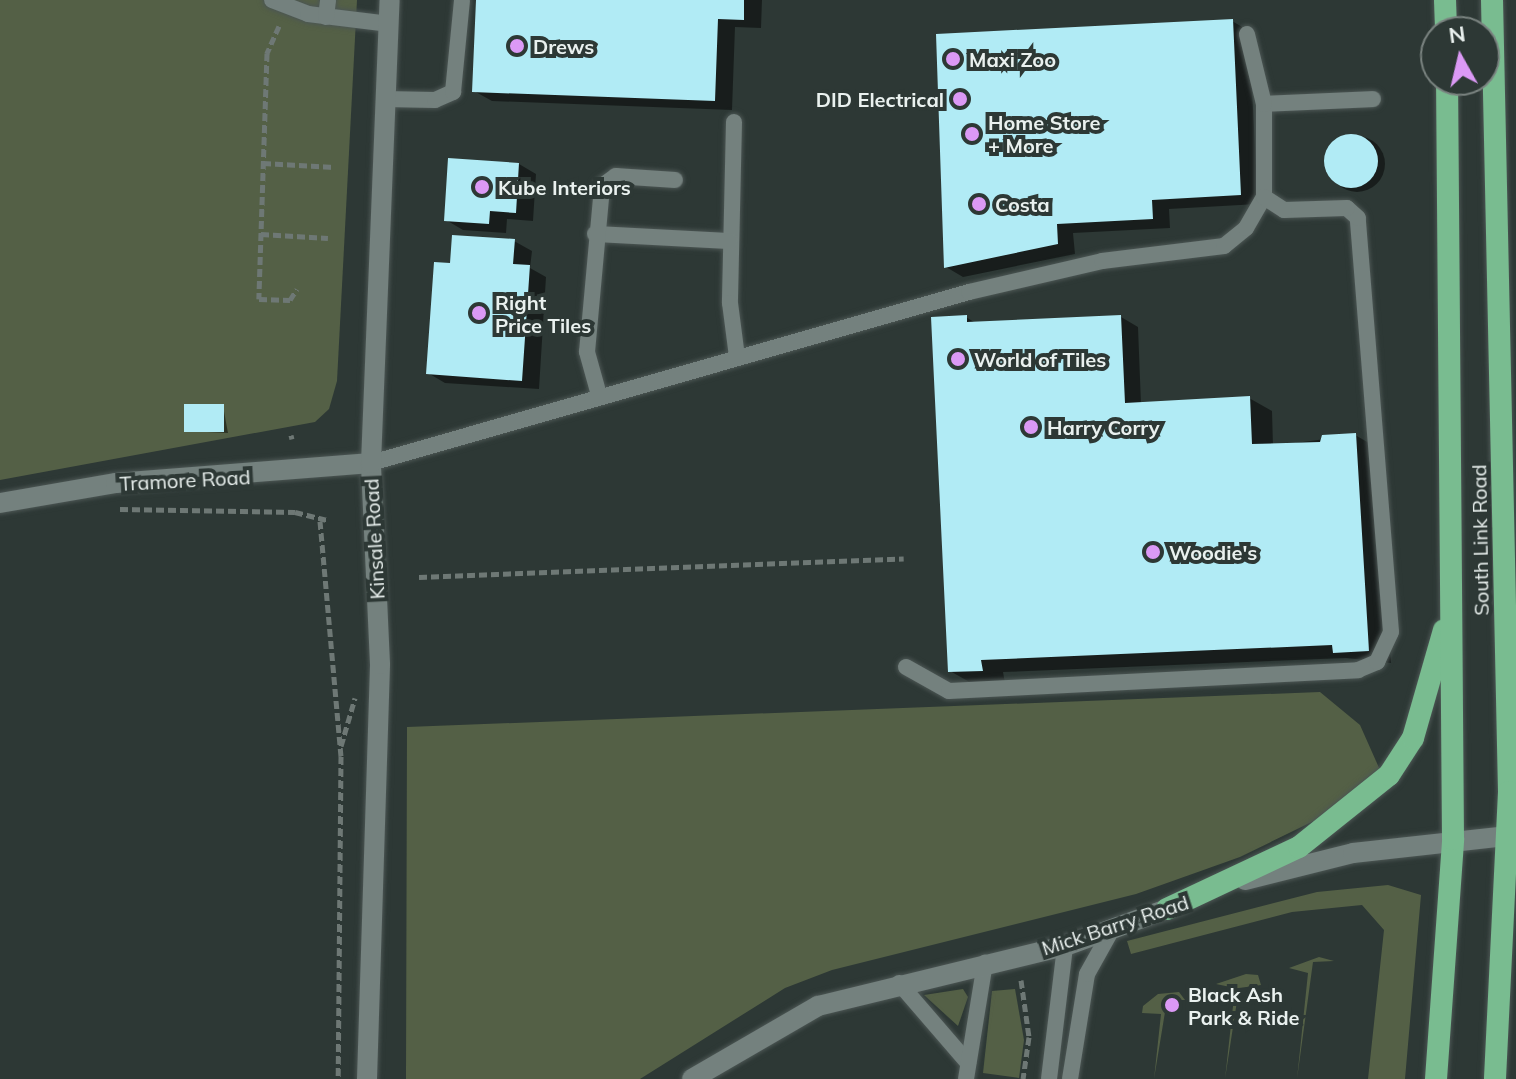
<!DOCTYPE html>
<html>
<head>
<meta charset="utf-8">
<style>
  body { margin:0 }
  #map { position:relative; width:1516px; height:1079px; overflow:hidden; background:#2d3835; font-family:Mulish,sans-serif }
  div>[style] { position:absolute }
  .green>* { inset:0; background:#546046 }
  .shadow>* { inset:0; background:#0007 }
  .round { border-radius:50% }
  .building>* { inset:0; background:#b1ebf5; transform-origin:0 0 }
  .path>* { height:5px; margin-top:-2.5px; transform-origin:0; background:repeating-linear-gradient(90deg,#6e7875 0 8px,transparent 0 12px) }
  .roads { filter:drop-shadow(0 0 2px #4c5654) drop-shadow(0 0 2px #4c5654) }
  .service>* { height:16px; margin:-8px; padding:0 8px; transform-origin:8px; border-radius:8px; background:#74817e }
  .tertiary>* { height:20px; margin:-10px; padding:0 10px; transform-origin:10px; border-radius:10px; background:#74817e }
  .trunk>* { height:22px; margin:-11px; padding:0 11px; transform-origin:11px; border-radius:11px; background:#79bc90 }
  .dots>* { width:22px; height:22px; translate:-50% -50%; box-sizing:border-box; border:4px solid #2d3835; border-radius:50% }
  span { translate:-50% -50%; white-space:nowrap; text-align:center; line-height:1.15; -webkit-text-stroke:8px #2d3835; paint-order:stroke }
  .poi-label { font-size:20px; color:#eaf1ef; font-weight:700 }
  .left { translate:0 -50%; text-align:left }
  .right { translate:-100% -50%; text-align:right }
  .street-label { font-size:20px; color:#eaf1ef }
  .north { position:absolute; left:1420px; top:16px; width:80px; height:80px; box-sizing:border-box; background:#2d3835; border:2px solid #79827f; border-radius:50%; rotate:352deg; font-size:22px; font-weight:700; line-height:32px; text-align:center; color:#eaf1ef }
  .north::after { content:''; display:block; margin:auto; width:28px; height:36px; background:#db99f5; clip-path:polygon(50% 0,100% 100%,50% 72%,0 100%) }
</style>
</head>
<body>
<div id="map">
  <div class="green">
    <i style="clip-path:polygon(0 0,357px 0,337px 381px,329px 409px,315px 422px,0 480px)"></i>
    <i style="clip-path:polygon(1320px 692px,1360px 725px,1380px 770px,1322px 817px,1240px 857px,1136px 894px,832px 970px,785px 988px,640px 1079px,406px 1079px,407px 727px)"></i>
    <i style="clip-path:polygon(1388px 885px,1421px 895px,1405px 1079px,1368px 1079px,1384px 930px,1362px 905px,1292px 912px,1131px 954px,1127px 941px,1317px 892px)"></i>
    <i style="clip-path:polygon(1319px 957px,1334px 961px,1313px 962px,1297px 1079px,1308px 973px,1289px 968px)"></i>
    <i style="clip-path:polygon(1246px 974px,1258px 975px,1261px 985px,1239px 988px,1225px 1079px,1235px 988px,1216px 984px)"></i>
    <i style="clip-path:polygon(963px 989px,968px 997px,958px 1026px,924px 995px)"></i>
    <i style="clip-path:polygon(1015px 989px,1024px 1040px,1019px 1078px,983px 1073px,992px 991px)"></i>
    <i style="clip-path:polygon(1179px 992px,1185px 1000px,1167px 1000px,1154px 1079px,1161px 1014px,1142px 1013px,1143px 1006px,1158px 994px)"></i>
  </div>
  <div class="shadow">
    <i style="clip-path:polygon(478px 0,762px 0,761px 28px,735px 27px,732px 110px,492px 101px,474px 91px)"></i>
    <i style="clip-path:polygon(1232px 21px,1249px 31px,1258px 204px,1169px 209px,1170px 228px,1073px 233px,1075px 254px,963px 277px,946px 267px)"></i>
    <i class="round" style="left:1329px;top:136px;width:56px;height:56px"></i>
    <i style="clip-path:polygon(519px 164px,536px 174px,533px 221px,507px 219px,506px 233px,463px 230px,446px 220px)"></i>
    <i style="clip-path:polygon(514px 241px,532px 251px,530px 268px,546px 277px,539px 389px,445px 383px,428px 373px,452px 266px)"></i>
    <i style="clip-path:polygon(966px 317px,977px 324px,1121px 317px,1138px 327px,1141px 404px,1249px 398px,1272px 411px,1273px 446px,1355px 435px,1378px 448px,1391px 663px,1346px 658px,1003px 672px,1005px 683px,973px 684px,950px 671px)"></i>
    <i style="clip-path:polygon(223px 406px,228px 433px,186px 431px)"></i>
  </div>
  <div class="building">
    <i style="clip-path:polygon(476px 0,744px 0,744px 20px,718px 19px,715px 101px,472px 92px)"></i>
    <i style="clip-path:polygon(1233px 19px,1241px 195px,1152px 200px,1153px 219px,1057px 224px,1058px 244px,944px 268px,936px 34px)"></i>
    <i class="round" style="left:1324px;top:134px;width:54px;height:54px"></i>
    <i style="clip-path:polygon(448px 158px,519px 163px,516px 213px,490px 211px,489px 224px,444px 221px)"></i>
    <i style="clip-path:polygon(452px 235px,515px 239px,513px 264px,530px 265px,522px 381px,426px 374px,434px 262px,450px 263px)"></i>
    <i style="clip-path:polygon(967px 315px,967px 322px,1121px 315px,1125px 403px,1250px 396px,1252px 444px,1320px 442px,1322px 435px,1356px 433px,1369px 651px,1333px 653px,1332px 645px,981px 660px,983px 671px,948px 672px,931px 317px)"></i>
    <i style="left:184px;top:404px;width:40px;height:28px"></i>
  </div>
  <div class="path">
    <i style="left:279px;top:26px;width:30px;rotate:114deg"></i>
    <i style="left:267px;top:53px;width:246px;rotate:91.9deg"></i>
    <i style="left:259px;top:299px;width:31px;rotate:2deg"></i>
    <i style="left:290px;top:300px;width:13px;rotate:-58deg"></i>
    <i style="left:263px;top:163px;width:71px;rotate:3.2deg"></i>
    <i style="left:261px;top:234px;width:67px;rotate:3.4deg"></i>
    <i style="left:291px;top:435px;width:4px;rotate:76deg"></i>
    <i style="left:120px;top:509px;width:175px;rotate:1deg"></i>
    <i style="left:295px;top:512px;width:33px;rotate:14deg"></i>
    <i style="left:320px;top:521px;width:236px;rotate:84.9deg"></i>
    <i style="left:341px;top:756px;width:323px;rotate:90.5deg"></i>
    <i style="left:419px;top:577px;width:485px;rotate:-2.2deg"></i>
    <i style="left:341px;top:746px;width:50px;rotate:-73.7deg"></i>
    <i style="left:1021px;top:980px;width:58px;rotate:82deg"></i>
    <i style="left:1029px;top:1037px;width:42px;rotate:98.1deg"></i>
  </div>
  <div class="roads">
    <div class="service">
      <i style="left:272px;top:0;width:39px;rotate:21deg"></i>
      <i style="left:308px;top:14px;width:82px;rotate:7deg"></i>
      <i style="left:326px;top:17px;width:17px;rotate:-83deg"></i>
      <i style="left:384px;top:99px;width:51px;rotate:1.1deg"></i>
      <i style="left:435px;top:100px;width:20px;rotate:-24deg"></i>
      <i style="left:453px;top:92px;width:92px;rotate:-84.4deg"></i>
      <i style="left:1264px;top:104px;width:109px;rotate:-2.6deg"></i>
      <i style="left:734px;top:122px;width:181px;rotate:91.3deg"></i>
      <i style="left:730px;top:303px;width:54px;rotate:82.6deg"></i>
      <i style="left:595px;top:234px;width:135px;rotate:3deg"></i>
      <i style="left:599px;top:395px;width:45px;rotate:-105.6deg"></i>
      <i style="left:587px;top:352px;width:167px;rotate:-84.8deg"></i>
      <i style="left:602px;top:186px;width:17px;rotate:-36deg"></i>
      <i style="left:616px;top:176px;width:59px;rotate:3.9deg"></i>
      <i style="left:371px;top:463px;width:622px;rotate:-15.96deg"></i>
      <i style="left:969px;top:292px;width:137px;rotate:-13.1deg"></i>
      <i style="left:1102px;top:261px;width:123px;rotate:-7deg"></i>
      <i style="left:1224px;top:246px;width:28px;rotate:-39deg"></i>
      <i style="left:1246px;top:228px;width:36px;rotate:-60deg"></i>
      <i style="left:1264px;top:197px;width:93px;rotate:-90deg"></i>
      <i style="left:1264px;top:104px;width:72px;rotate:-103.7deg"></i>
      <i style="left:906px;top:667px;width:49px;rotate:29.2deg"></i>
      <i style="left:949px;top:691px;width:410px;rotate:-2.9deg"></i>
      <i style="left:1358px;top:670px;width:21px;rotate:-23deg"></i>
      <i style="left:1377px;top:662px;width:33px;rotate:-65deg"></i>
      <i style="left:1391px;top:632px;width:415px;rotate:-94.6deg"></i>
      <i style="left:1358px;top:218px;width:15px;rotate:-138deg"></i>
      <i style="left:1347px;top:208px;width:63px;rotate:178.2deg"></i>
      <i style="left:1284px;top:210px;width:24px;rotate:-147deg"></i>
      <i style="left:899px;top:983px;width:106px;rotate:49.2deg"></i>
      <i style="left:966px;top:1079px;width:118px;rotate:-80.7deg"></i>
      <i style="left:1049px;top:1079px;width:134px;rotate:-83.1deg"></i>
      <i style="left:1070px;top:1079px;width:106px;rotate:-80.8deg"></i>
      <i style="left:1087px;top:974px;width:49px;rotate:-60.8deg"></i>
    </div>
    <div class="tertiary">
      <i style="left:0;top:503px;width:118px;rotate:-9.8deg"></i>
      <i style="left:116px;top:483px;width:256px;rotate:-4.5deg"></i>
      <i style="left:1245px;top:880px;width:111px;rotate:-14deg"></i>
      <i style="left:1353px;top:853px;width:156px;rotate:-6.3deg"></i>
      <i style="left:367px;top:1079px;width:415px;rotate:-88.2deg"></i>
      <i style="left:380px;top:664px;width:201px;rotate:-92.6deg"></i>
      <i style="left:371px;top:463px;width:463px;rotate:-87.7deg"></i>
      <i style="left:692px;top:1079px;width:146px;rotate:-30.1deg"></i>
      <i style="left:818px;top:1006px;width:254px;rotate:-13.7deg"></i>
      <i style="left:1065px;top:946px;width:123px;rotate:-19.9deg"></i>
    </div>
    <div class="trunk">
      <i style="left:1445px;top:0;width:32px;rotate:88deg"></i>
      <i style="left:1492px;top:0;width:792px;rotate:88.77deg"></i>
      <i style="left:1509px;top:792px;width:287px;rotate:92.8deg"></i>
      <i style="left:1167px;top:909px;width:146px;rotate:-25.2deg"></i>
      <i style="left:1299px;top:847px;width:115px;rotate:-38.7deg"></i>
      <i style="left:1389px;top:775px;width:44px;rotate:-57deg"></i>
      <i style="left:1413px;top:738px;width:112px;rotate:-74deg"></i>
      <i style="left:1436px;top:1079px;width:241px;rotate:-85.9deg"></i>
      <i style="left:1453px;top:839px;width:759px;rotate:-90.45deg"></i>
    </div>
  </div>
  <div class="dots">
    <i style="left:517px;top:46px;background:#db99f5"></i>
    <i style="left:953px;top:59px;background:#db99f5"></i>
    <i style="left:960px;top:99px;background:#db99f5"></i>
    <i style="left:972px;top:134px;background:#db99f5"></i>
    <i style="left:482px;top:187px;background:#db99f5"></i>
    <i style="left:979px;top:204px;background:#db99f5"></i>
    <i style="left:479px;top:313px;background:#db99f5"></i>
    <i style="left:958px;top:359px;background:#db99f5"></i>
    <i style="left:1031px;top:427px;background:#db99f5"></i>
    <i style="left:1153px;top:552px;background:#db99f5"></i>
    <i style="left:1172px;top:1005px;background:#db99f5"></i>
  </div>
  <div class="poi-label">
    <span class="left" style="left:533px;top:46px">Drews</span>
    <span class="left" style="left:969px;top:59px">Maxi Zoo</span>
    <span class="right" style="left:944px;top:99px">DID Electrical</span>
    <span class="left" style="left:988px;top:134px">Home Store<br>+ More</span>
    <span class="left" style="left:498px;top:187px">Kube Interiors</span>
    <span class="left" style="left:995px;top:204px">Costa</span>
    <span class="left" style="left:495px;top:314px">Right<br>Price Tiles</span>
    <span class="left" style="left:974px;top:359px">World of Tiles</span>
    <span class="left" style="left:1047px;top:427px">Harry Corry</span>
    <span class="left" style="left:1169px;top:552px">Woodie's</span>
    <span class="left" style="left:1188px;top:1006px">Black Ash<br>Park &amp; Ride</span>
  </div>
  <div class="street-label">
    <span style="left:185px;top:480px;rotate:-3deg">Tramore Road</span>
    <span style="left:374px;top:539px;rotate:-93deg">Kinsale Road</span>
    <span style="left:1480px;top:540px;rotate:-91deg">South Link Road</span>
    <span style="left:1115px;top:925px;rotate:-18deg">Mick Barry Road</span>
  </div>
  <div class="north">N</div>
</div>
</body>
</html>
